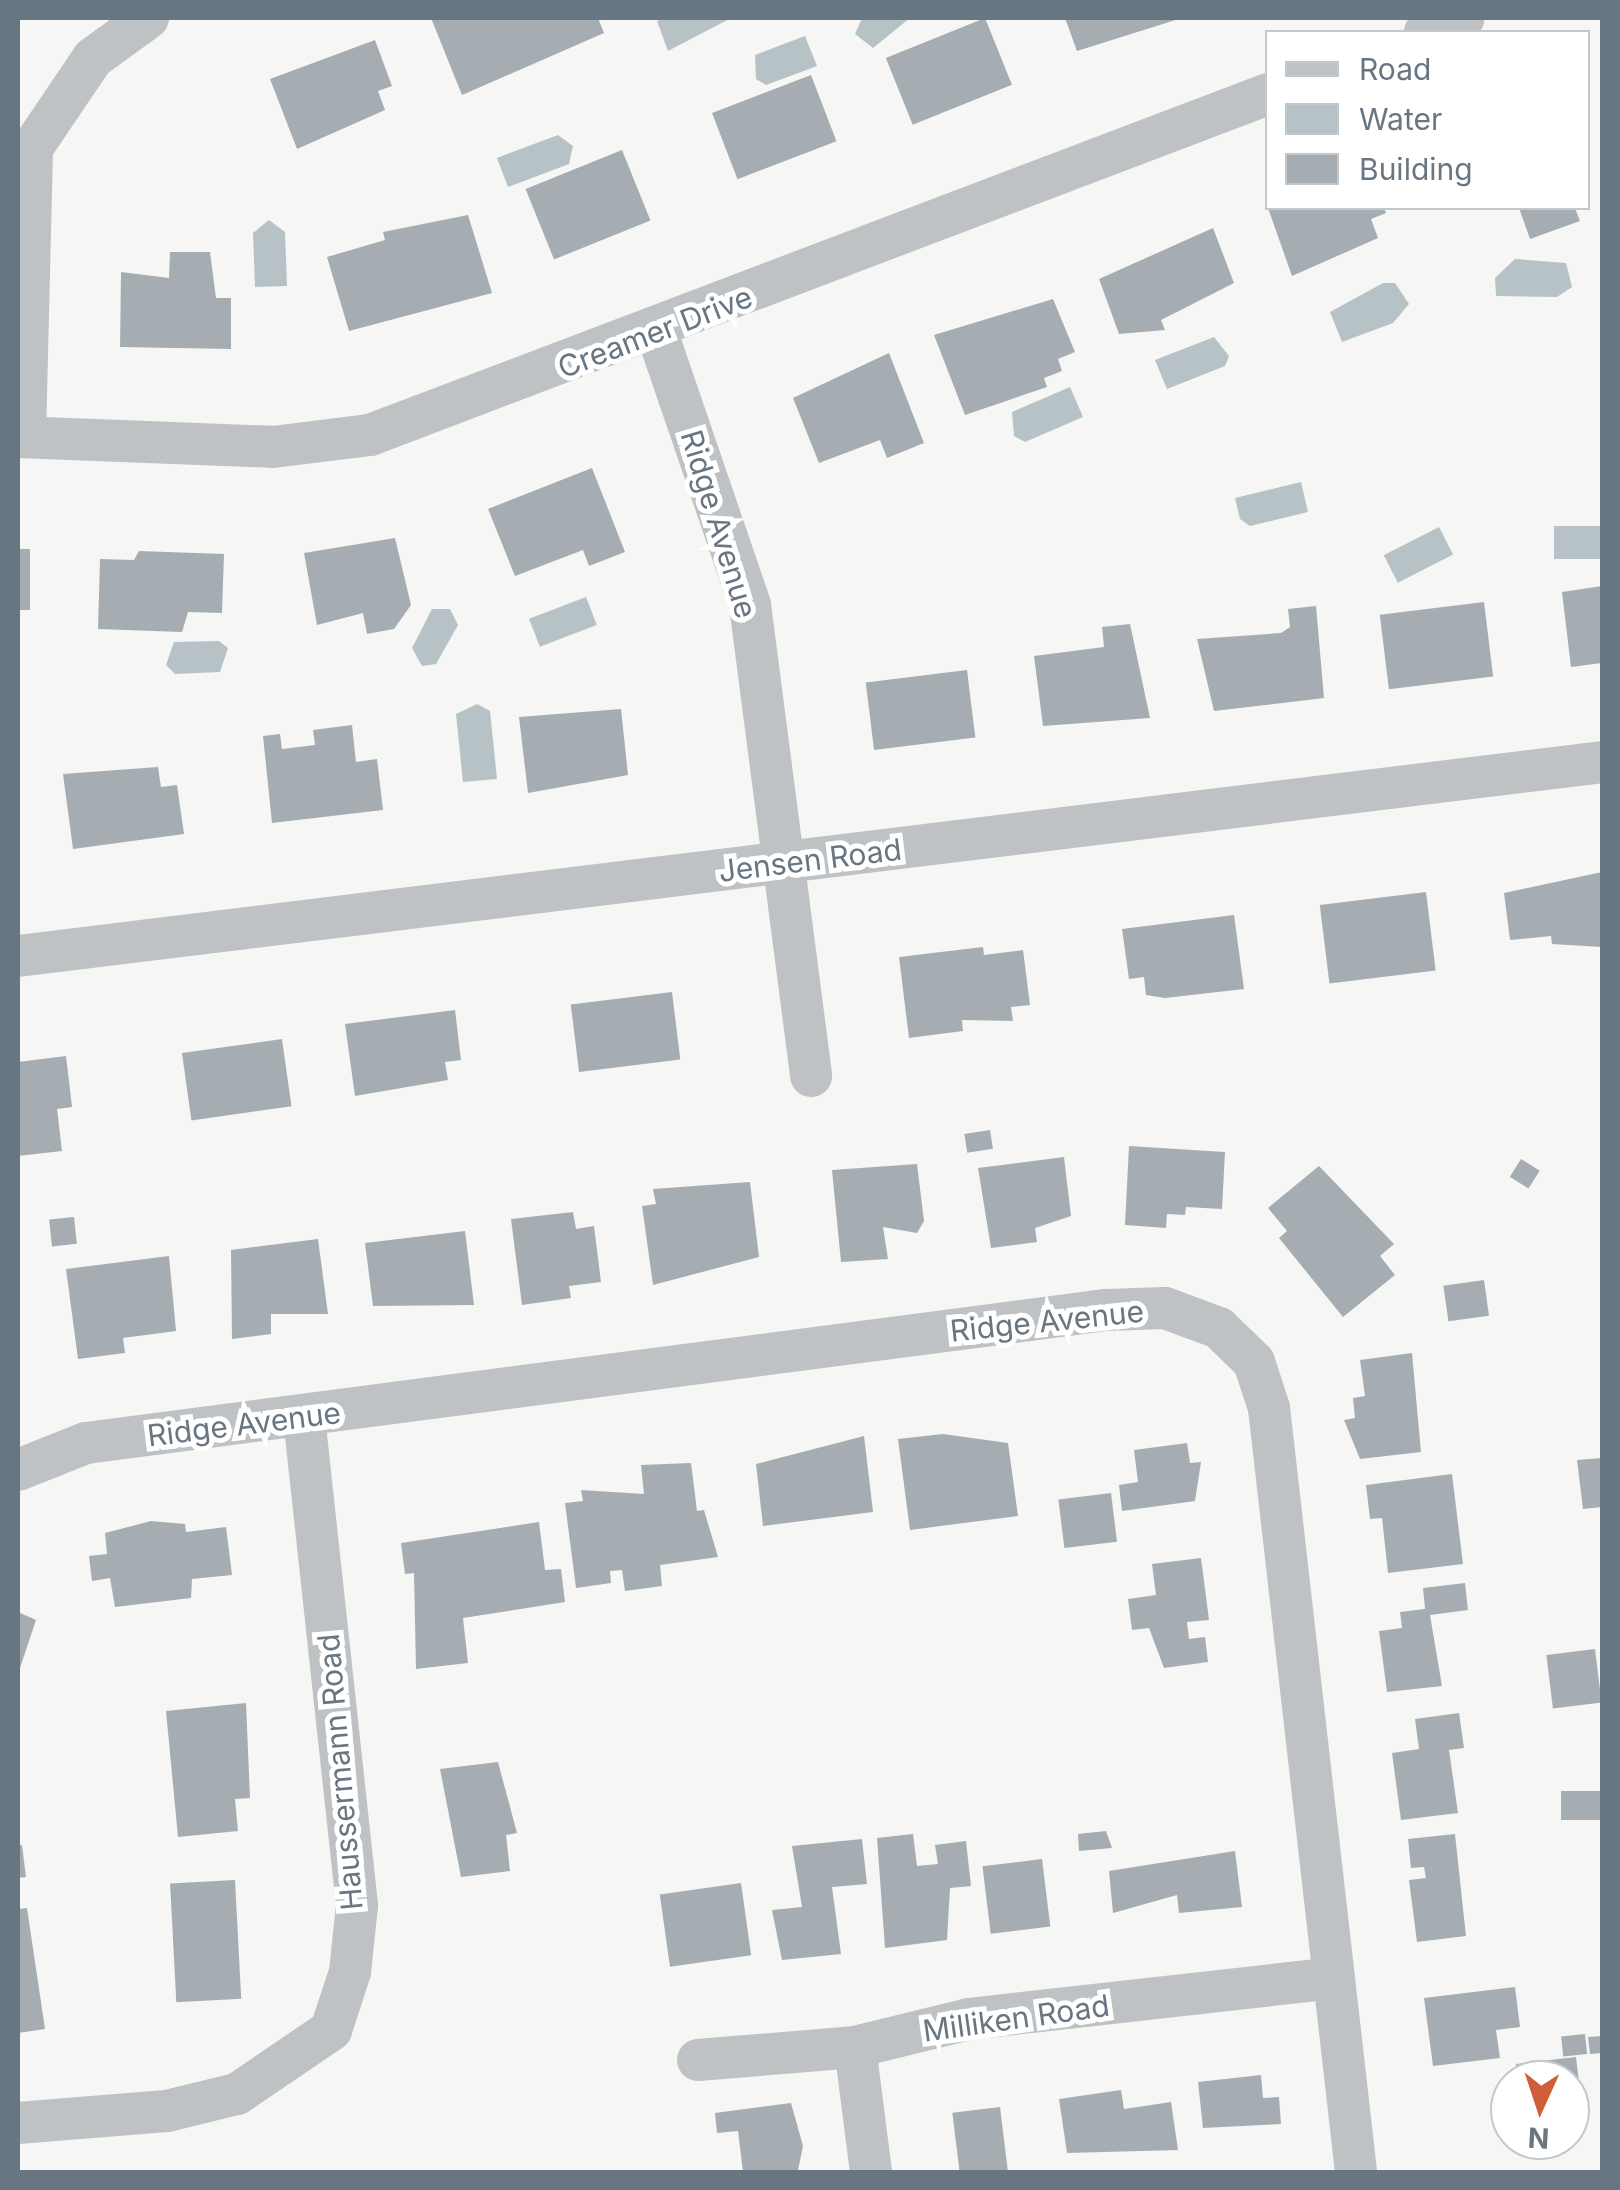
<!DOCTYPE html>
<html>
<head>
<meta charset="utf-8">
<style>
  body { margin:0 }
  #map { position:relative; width:1620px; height:2190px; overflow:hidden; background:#f6f6f4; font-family:Inter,sans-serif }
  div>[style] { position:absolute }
  .water>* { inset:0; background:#b7c2c6; transform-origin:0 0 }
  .building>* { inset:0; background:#a6adb2; transform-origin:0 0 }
  .street>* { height:42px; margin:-21px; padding:0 21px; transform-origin:21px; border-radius:21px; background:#bec2c5 }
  span { translate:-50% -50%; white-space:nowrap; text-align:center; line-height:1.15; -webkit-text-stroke:10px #fff; paint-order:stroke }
  .street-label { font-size:30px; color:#687682 }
  .frame { position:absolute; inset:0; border:20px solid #687682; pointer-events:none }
  .legend { position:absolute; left:1265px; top:30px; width:325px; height:180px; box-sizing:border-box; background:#fff; border:2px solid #c3c8cd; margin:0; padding:12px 18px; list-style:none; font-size:30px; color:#687682 }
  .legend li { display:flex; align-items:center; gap:20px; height:50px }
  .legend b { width:50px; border:2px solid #c3c8cd }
  .north { position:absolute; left:1490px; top:2060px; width:100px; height:100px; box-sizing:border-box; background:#fff; border:2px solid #c3c8cd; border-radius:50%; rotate:183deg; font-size:28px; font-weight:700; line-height:40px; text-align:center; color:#687682 }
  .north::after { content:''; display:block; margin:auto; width:35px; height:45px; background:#d15e39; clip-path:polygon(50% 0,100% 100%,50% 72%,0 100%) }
</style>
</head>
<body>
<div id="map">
  <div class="water">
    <i style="clip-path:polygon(667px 18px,731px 18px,668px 51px,657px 21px)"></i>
    <i style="clip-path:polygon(862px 18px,910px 18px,873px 48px,855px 34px)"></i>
    <i style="clip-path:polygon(805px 36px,817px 66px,766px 85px,756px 79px,755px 55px)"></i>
    <i style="clip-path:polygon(558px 135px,573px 146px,569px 164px,508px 187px,497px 158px)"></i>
    <i style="clip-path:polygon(269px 220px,285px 232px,287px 286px,255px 287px,253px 233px)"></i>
    <i style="clip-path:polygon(1515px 259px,1566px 263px,1572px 287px,1557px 297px,1496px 296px,1495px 278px)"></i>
    <i style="clip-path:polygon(1383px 283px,1395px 283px,1409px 304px,1393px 323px,1342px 342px,1330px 312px)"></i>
    <i style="clip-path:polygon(1214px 337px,1229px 356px,1225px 366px,1167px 389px,1155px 360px)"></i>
    <i style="clip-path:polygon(1070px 387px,1083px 417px,1025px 442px,1014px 436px,1012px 412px)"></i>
    <i style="clip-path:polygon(1301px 482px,1308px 512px,1250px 526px,1240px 519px,1235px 498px)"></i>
    <i style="left:1602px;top:526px;width:33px;height:48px;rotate:90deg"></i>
    <i style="left:1439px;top:527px;width:31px;height:62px;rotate:63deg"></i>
    <i style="left:586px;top:597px;width:30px;height:61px;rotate:69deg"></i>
    <i style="clip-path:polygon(432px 609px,450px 609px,458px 625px,436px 664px,422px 666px,412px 648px)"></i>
    <i style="clip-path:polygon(219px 641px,228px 648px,220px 672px,175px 674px,166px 665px,174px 642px)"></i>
    <i style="clip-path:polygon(477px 704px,490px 711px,497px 779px,463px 782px,456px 714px)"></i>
  </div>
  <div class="building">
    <i style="clip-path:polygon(431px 18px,598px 18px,604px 33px,462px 95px)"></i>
    <i style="left:985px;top:18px;width:72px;height:107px;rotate:68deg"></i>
    <i style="clip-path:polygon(1065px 18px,1182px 18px,1077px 51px)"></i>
    <i style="clip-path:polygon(375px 40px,392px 86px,378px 91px,385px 110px,297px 149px,270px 79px)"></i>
    <i style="left:811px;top:75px;width:71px;height:106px;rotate:69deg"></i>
    <i style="left:622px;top:150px;width:76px;height:104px;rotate:68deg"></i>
    <i style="clip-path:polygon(1268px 208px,1384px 208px,1386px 213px,1371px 219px,1378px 238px,1292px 276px)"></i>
    <i style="clip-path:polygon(1519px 208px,1575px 208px,1580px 221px,1530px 239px)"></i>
    <i style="clip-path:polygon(468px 215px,492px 293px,349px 331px,327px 257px,385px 240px,383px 232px)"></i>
    <i style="clip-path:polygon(1213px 228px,1234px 283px,1161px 320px,1165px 330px,1119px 334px,1099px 279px)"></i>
    <i style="clip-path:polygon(170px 252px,210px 252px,216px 298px,231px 298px,231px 349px,120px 347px,121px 272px,169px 278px)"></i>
    <i style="clip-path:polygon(1053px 299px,1075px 352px,1058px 359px,1062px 371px,1044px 378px,1047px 387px,965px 415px,934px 335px)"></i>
    <i style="clip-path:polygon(889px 353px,924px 443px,887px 458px,880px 440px,819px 463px,793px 398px)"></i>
    <i style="clip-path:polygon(592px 468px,625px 552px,589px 566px,583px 550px,515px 576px,488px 509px)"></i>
    <i style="clip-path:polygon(395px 538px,411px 605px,394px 629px,367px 634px,363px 613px,317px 625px,304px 553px)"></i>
    <i style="left:18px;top:549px;width:12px;height:61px"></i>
    <i style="clip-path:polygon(139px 551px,224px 554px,222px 613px,188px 612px,182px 632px,98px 629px,100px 559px,134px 560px)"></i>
    <i style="clip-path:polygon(1602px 586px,1602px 663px,1571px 667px,1562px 592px)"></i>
    <i style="left:1484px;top:602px;width:75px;height:105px;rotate:83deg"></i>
    <i style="clip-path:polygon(1316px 606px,1324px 698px,1214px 711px,1197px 639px,1281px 633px,1290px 627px,1288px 609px)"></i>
    <i style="clip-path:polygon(1130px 624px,1150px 718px,1043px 726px,1034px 656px,1104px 647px,1102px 627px)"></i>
    <i style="left:967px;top:670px;width:68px;height:102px;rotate:83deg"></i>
    <i style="clip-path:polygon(621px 709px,628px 775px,528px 793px,519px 717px)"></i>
    <i style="clip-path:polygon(352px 725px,356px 762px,377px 759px,383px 810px,272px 823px,263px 736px,280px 734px,282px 749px,315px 745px,313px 730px)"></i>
    <i style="clip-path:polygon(158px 767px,161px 787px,177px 785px,184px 834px,73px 849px,63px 774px)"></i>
    <i style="clip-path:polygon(1602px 872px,1602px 947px,1552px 944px,1551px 936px,1510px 940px,1504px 893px)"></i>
    <i style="left:1426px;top:892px;width:79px;height:107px;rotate:83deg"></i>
    <i style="clip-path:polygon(1234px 915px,1244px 989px,1165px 998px,1146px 995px,1144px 977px,1129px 979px,1122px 929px)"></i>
    <i style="clip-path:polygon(983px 947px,984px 955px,1023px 950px,1030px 1005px,1011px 1007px,1013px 1021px,962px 1020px,963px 1031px,909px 1038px,899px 957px)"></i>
    <i style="left:672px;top:992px;width:68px;height:102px;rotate:83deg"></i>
    <i style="clip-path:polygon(455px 1010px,461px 1060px,445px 1062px,448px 1080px,355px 1096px,345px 1024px)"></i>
    <i style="left:282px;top:1039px;width:68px;height:101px;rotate:82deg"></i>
    <i style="clip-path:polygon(66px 1056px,72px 1107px,57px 1109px,62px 1151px,18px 1156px,18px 1062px)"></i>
    <i style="left:990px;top:1130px;width:19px;height:26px;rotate:81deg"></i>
    <i style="clip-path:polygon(1129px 1146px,1225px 1152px,1222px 1209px,1186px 1207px,1185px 1215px,1167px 1214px,1166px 1228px,1125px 1225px)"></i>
    <i style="clip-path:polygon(1064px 1157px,1071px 1216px,1035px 1228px,1037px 1242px,991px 1248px,978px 1168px)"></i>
    <i style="left:1521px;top:1159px;width:22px;height:21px;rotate:32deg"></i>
    <i style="clip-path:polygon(917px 1164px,924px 1221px,917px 1233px,883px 1227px,888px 1259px,841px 1262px,832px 1170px)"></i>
    <i style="clip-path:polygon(1319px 1166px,1394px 1244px,1380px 1256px,1395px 1275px,1343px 1317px,1279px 1238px,1287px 1231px,1268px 1208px)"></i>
    <i style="clip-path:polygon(750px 1182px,759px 1257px,653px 1285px,642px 1206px,656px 1204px,653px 1189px)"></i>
    <i style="clip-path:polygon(573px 1212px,576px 1229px,594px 1226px,601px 1282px,569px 1286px,571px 1298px,522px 1305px,511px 1219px)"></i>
    <i style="left:74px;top:1217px;width:27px;height:25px;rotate:84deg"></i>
    <i style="clip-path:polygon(465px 1231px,474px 1305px,373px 1306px,365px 1243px)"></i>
    <i style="clip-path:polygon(318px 1239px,328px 1314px,271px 1314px,271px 1334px,232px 1339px,231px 1250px)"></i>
    <i style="clip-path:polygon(169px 1256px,176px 1331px,123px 1338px,125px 1353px,78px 1359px,66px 1269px)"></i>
    <i style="left:1484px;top:1280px;width:36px;height:41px;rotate:82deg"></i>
    <i style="clip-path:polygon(1412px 1353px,1421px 1452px,1360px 1459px,1344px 1420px,1355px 1418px,1353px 1398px,1365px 1396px,1360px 1360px)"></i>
    <i style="clip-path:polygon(943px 1434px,1008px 1443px,1018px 1516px,910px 1530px,898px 1439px)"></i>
    <i style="clip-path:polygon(864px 1436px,873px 1512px,763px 1526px,756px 1464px)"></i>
    <i style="clip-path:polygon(1187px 1443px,1190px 1463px,1201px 1462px,1195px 1501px,1122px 1511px,1119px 1485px,1138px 1482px,1134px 1450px)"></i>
    <i style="clip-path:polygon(1602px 1458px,1602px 1507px,1583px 1509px,1577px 1460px)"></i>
    <i style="clip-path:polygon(691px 1463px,697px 1511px,704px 1510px,718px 1557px,660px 1565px,662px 1586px,625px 1591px,622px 1570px,610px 1571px,611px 1583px,576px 1588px,565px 1503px,583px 1501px,581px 1490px,644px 1494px,641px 1465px)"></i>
    <i style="clip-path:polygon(1452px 1474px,1463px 1564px,1388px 1573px,1382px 1518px,1370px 1519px,1366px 1485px)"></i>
    <i style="left:1111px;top:1493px;width:49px;height:53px;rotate:83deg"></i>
    <i style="clip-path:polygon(151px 1521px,185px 1524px,186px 1532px,226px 1527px,232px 1575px,192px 1579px,191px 1598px,115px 1607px,110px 1578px,92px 1581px,89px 1556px,107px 1554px,105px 1533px)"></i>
    <i style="clip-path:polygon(539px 1522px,545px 1570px,561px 1569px,565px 1602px,463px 1618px,468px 1663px,416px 1669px,414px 1573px,405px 1574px,401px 1543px)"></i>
    <i style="clip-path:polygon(1201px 1558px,1209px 1620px,1187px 1622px,1189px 1639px,1205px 1637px,1208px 1662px,1164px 1668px,1149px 1628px,1132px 1630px,1128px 1599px,1156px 1595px,1152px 1564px)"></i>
    <i style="clip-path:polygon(1465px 1583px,1468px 1610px,1430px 1615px,1442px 1686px,1387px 1692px,1379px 1631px,1402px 1628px,1400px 1612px,1425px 1609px,1423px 1588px)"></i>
    <i style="clip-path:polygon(18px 1612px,36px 1620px,18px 1674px)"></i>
    <i style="left:1595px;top:1649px;width:54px;height:49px;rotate:83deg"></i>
    <i style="clip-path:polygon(246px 1703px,250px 1798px,235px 1799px,238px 1831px,178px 1837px,166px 1711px)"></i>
    <i style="clip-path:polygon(1459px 1713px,1464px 1748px,1449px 1750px,1458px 1813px,1401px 1820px,1392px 1753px,1419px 1749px,1415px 1719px)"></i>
    <i style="clip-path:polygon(498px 1762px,517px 1833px,506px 1835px,510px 1871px,461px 1877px,440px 1769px)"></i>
    <i style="left:1602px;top:1791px;width:29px;height:41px;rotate:90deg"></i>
    <i style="clip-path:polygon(1106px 1831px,1112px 1848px,1079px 1851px,1078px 1834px)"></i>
    <i style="clip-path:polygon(913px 1834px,917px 1866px,938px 1864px,935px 1845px,966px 1841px,971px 1886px,950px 1888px,947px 1940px,885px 1948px,877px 1838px)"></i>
    <i style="clip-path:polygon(1455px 1834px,1466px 1936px,1417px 1942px,1409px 1880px,1426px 1878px,1424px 1867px,1411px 1868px,1408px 1839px)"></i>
    <i style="clip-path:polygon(862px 1839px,867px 1884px,832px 1887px,841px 1954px,782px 1960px,772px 1910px,802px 1907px,792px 1846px)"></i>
    <i style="clip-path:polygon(18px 1845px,22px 1845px,26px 1877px,18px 1878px)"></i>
    <i style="clip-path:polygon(1235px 1851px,1242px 1907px,1179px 1913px,1177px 1895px,1113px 1913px,1109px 1871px)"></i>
    <i style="left:1042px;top:1859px;width:68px;height:60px;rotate:83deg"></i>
    <i style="left:235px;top:1880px;width:119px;height:65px;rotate:87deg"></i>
    <i style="left:741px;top:1883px;width:73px;height:82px;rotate:82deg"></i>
    <i style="clip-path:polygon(27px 1908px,45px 2029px,18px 2033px,18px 1909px)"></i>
    <i style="clip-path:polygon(1515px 1987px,1520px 2027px,1496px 2030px,1500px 2058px,1433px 2066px,1424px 1998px)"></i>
    <i style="left:1585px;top:2034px;width:20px;height:24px;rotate:84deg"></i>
    <i style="clip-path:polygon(1602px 2036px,1602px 2053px,1590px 2054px,1588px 2037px)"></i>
    <i style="clip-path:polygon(1576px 2057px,1582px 2107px,1570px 2108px,1570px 2080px,1518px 2080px,1516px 2064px)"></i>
    <i style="clip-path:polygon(1261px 2075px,1263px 2098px,1279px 2097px,1281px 2124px,1203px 2128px,1198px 2082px)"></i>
    <i style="clip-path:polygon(1121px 2090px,1124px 2109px,1171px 2102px,1178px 2150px,1067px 2153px,1059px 2099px)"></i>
    <i style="clip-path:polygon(791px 2103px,803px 2146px,798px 2170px,743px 2172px,738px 2131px,717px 2133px,715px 2113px)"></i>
    <i style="left:1000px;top:2107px;width:65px;height:48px;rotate:83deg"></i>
  </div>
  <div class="street">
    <i style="left:1425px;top:32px;width:41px;rotate:-19.7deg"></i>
    <i style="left:657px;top:333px;width:287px;rotate:71.1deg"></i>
    <i style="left:750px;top:605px;width:475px;rotate:82.6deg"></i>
    <i style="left:18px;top:437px;width:255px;rotate:2.2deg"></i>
    <i style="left:273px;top:447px;width:98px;rotate:-7.1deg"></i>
    <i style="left:370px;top:435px;width:961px;rotate:-20.79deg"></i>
    <i style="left:25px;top:437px;width:289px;rotate:-88.6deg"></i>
    <i style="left:32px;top:148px;width:109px;rotate:-55.9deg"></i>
    <i style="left:93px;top:58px;width:68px;rotate:-36deg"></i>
    <i style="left:18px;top:956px;width:1596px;rotate:-6.98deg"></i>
    <i style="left:18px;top:1470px;width:73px;rotate:-21.7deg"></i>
    <i style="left:86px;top:1443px;width:1029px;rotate:-7.43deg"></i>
    <i style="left:1106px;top:1310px;width:59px;rotate:-1.9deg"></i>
    <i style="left:1165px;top:1308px;width:58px;rotate:20.3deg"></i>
    <i style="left:1219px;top:1328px;width:49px;rotate:44.2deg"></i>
    <i style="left:1254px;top:1362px;width:48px;rotate:71.9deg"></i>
    <i style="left:1269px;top:1408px;width:769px;rotate:83.5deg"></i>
    <i style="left:855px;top:2047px;width:126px;rotate:82.7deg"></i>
    <i style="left:698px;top:2060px;width:158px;rotate:-4.7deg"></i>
    <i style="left:855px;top:2047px;width:117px;rotate:-13.8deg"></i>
    <i style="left:969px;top:2019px;width:367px;rotate:-6.4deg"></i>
    <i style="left:18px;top:2123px;width:149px;rotate:-4.6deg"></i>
    <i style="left:167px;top:2111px;width:72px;rotate:-13.7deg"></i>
    <i style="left:237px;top:2094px;width:114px;rotate:-34.2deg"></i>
    <i style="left:331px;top:2030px;width:61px;rotate:-71.9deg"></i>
    <i style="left:350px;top:1972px;width:67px;rotate:-84deg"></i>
    <i style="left:357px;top:1905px;width:492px;rotate:-96.2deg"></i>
  </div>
  <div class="street-label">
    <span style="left:655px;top:332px;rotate:-21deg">Creamer Drive</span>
    <span style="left:719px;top:524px;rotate:73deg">Ridge Avenue</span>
    <span style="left:810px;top:860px;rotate:-7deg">Jensen Road</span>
    <span style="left:1047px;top:1321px;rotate:-6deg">Ridge Avenue</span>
    <span style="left:244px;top:1424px;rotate:-7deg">Ridge Avenue</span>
    <span style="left:340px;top:1772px;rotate:-95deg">Haussermann Road</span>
    <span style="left:1016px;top:2018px;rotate:-8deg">Milliken Road</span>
  </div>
  <div class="frame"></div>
  <ul class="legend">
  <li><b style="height:12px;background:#bec2c5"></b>Road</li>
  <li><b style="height:28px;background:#b7c2c6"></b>Water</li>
  <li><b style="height:28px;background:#a6adb2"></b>Building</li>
  </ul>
  <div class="north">N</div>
</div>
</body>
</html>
